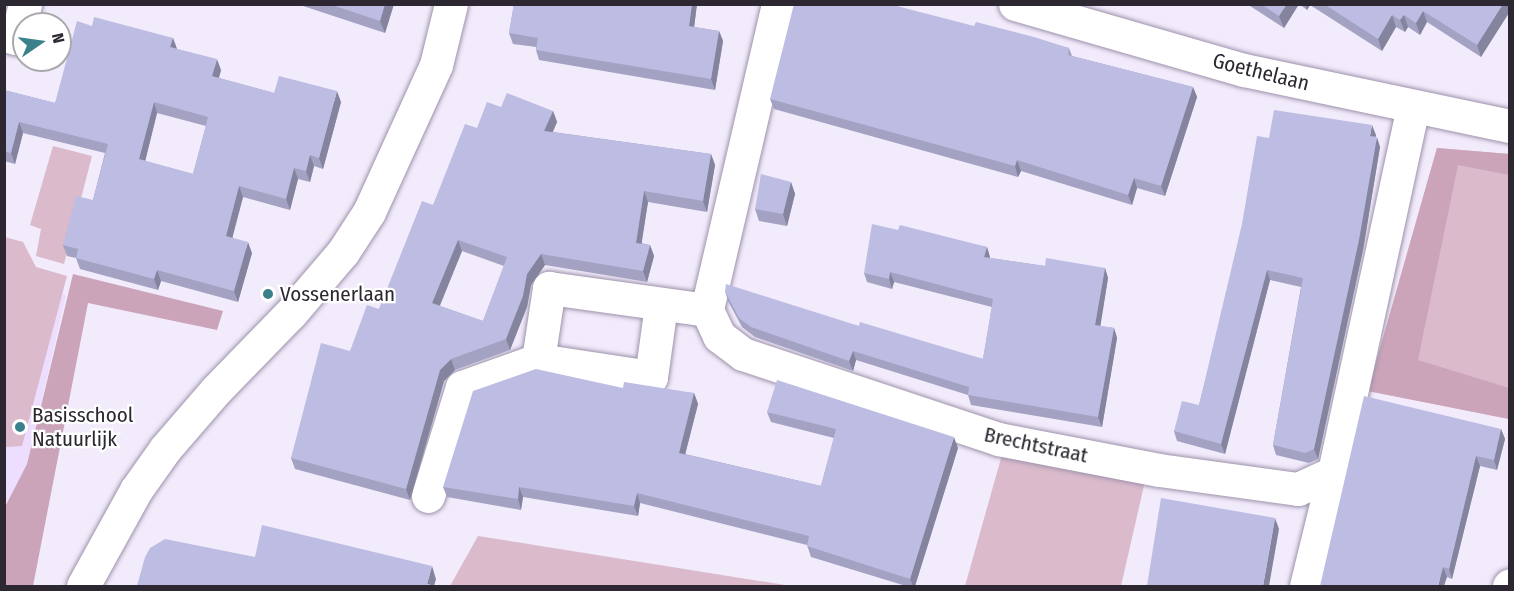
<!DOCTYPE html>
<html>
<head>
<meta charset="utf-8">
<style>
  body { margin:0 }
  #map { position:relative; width:1514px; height:591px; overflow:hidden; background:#f2ebfb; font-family:"Fira Sans Condensed",sans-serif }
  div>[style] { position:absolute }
  .built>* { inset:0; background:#eddeff }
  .green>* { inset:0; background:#dabacb }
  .forest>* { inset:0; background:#cba4b9 }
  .roads { filter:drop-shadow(0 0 2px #9d92ab) drop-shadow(0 0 2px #9d92ab) }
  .minor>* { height:33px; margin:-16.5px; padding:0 16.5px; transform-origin:16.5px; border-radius:16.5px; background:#fff }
  .wall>* { inset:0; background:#a3a2c3 }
  .shaded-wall>* { inset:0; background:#84849f }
  .building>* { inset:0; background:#bdbce3 }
  .dots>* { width:16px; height:16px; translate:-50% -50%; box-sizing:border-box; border:3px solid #fff; border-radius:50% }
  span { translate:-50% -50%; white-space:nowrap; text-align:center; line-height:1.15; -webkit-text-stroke:4.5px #fff; paint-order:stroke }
  .street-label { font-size:21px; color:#2c2731 }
  .poi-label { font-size:21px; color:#2c2731 }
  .left { translate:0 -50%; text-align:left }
  .frame { position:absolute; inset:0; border:6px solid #2c2731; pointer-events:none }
  .north { position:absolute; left:12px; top:12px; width:60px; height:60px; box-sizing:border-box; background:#fff; border:2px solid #aba9ad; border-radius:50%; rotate:77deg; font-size:16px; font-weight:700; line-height:24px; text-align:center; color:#2c2731 }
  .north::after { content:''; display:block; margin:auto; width:21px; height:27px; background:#3a818b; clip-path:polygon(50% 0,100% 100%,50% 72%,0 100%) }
</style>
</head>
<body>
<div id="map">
  <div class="built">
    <i style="clip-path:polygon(5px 257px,16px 260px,66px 295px,5px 559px)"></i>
  </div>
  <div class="green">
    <i style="clip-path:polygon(53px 146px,92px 156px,64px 264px,36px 256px,41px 229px,30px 225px)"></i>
    <i style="clip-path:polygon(1437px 148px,1509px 154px,1509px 419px,1368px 391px)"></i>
    <i style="clip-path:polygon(5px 237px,23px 242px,36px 267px,67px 276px,22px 446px,5px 447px)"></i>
    <i style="clip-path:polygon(1005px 444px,1148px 468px,1121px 586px,965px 586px)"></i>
    <i style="clip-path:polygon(478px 536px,791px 586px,450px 586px)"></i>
  </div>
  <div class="forest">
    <i style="clip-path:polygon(1437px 148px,1509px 154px,1509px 175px,1458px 165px,1418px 360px,1509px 388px,1509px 419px,1368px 391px)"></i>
    <i style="clip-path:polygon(73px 274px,223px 311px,217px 330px,88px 303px,33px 586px,5px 586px,5px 507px,27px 464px)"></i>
  </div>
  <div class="roads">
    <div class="minor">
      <i style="left:778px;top:4px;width:314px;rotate:103.1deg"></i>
      <i style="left:707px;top:310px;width:29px;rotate:65deg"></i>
      <i style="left:719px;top:336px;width:30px;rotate:37deg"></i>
      <i style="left:743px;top:354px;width:269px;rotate:18.4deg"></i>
      <i style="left:998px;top:439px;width:164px;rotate:10.9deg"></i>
      <i style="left:1159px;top:470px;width:140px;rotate:7.8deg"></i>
      <i style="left:1298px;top:489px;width:40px;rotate:-25deg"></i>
      <i style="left:1334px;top:472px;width:373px;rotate:-77.8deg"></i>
      <i style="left:1015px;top:4px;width:238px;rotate:16.1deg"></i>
      <i style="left:1244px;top:70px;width:272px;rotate:11.9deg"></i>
      <i style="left:4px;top:35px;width:12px;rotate:14deg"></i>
      <i style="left:16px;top:38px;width:35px;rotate:-75deg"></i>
      <i style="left:661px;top:305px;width:73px;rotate:97.9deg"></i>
      <i style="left:651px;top:377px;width:114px;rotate:-171.4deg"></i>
      <i style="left:538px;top:360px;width:73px;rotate:-81.3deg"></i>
      <i style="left:549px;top:288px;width:160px;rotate:7.9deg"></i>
      <i style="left:428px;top:496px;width:114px;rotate:-72.7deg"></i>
      <i style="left:462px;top:387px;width:81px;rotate:-19.6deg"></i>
      <i style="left:83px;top:586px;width:110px;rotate:-61.1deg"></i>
      <i style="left:136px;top:490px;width:50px;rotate:-54.7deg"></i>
      <i style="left:165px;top:449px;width:78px;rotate:-49.2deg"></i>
      <i style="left:216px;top:390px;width:107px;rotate:-45.8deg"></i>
      <i style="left:291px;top:313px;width:80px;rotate:-49.6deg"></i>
      <i style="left:343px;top:252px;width:48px;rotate:-57deg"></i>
      <i style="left:369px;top:212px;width:162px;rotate:-65.5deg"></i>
      <i style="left:436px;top:65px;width:63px;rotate:-76.2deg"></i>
      <i style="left:1306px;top:586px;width:117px;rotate:-76.2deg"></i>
      <i style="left:1509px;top:586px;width:1px;rotate:-45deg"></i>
    </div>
  </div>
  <div class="wall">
    <i style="clip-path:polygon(297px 4px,394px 4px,385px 33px)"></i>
    <i style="clip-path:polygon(514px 4px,697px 4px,694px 27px,719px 31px,723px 41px,715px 90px,539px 60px,536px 50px,536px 47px,513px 44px,509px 33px)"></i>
    <i style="clip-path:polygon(1247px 4px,1299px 4px,1284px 28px)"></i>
    <i style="clip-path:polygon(1299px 4px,1509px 4px,1481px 57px,1427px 22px,1420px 35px,1408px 27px,1405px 32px,1396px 27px,1382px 51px,1310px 5px,1307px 10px)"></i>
    <i style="clip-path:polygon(evenodd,92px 26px,173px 38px,177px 49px,221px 70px,219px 78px,274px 93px,341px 102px,323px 169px,314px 166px,310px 182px,298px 179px,290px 210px,243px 197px,232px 237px,252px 253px,238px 302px,161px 281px,158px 290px,80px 269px,76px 258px,67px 256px,63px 245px,93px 200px,105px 153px,23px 133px,15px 164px,4px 161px,4px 90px,55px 103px,92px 26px,157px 113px,206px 126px,193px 174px,145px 161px,157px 113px)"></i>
    <i style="clip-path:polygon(974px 26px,1069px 48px,1072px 56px,1193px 87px,1197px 97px,1165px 196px,1137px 188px,1132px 205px,1021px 171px,1018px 177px,774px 109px,770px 99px)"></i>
    <i style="clip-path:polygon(evenodd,553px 111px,557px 122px,553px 132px,711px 154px,715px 165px,707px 212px,648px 202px,641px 243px,650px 245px,654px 256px,647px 282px,545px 265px,531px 285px,527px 307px,510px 350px,455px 370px,444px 381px,410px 500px,295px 469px,291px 458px,350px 351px,379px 309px,433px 205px,477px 128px,553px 111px,462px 251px,504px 266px,483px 321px,440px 306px,462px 251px)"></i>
    <i style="clip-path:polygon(1376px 135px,1375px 137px,1380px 147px,1363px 250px,1318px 459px,1309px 463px,1276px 455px,1273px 445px,1301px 287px,1270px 280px,1225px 454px,1177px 441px,1174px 431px,1199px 405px,1269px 138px)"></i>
    <i style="clip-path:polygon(791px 182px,795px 194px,787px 226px,759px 221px,755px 209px)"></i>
    <i style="clip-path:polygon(898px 230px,987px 247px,990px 258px,1045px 266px,1105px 268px,1108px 278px,1100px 326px,1114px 328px,1117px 338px,1102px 427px,971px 405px,968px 395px,856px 360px,853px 371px,755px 337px,742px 327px,728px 301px,725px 291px,983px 359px,992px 307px,894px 282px,892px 289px,867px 282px,864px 273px)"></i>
    <i style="clip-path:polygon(623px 388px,694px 393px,698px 404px,685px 454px,821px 486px,834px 438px,771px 422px,767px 412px,958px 448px,915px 586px,906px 586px,811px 557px,807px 545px,640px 503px,638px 516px,523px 497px,521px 510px,447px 497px,443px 487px)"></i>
    <i style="clip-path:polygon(1501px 429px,1505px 439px,1497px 470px,1480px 466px,1452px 579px,1447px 577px,1320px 586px)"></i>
  </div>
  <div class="shaded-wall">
    <i style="clip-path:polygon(385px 4px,394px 4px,385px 33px,380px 21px)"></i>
    <i style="clip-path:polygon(692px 4px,697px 4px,693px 36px,689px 26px)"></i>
    <i style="clip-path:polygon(1287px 4px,1299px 4px,1284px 28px,1279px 16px)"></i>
    <i style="clip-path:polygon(1305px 4px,1310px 5px,1307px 10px)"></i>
    <i style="clip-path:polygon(1503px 4px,1509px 4px,1509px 13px,1481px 57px,1477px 45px)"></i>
    <i style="clip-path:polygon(1423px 11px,1427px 22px,1420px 35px,1416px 23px)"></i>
    <i style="clip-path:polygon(1392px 15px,1396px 27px,1382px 51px,1378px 39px)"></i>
    <i style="clip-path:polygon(1404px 15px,1408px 27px,1405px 32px,1400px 20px)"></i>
    <i style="clip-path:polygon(719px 31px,723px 41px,715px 90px,711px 79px)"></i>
    <i style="clip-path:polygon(173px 38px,177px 49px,170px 47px)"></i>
    <i style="clip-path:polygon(217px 59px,221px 70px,216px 87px,212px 76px)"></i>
    <i style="clip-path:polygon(1193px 87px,1197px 97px,1165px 196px,1161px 186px)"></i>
    <i style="clip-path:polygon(337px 91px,341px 102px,323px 169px,319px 158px)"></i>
    <i style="clip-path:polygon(154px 102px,157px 113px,143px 170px,139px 159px)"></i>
    <i style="clip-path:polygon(553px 111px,557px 122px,548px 142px,544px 131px)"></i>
    <i style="clip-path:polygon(19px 122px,23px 133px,15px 164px,11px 153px)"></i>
    <i style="clip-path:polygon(1372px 125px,1376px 135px,1374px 146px,1370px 136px)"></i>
    <i style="clip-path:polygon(1377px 137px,1380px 147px,1363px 250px,1318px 459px,1314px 449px)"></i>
    <i style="clip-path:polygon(711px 154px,715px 165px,707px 212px,703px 201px)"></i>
    <i style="clip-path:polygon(310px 155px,314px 166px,310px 182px,306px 171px)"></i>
    <i style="clip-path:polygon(1017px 160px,1021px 171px,1018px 177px,1015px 166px)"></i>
    <i style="clip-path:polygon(294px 168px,298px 179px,290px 210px,286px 199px)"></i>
    <i style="clip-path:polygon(1134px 178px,1137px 188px,1132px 205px,1128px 195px)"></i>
    <i style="clip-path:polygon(791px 182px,795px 194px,787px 226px,783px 214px)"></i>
    <i style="clip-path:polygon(239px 186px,243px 197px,230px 247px,226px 236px)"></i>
    <i style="clip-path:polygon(644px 191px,648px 202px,640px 254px,636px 243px)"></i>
    <i style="clip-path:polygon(458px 240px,462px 251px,436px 314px,432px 303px)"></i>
    <i style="clip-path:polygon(248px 242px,252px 253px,238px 302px,234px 291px)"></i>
    <i style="clip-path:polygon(650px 245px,654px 256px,647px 282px,643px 271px)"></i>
    <i style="clip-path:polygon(987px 247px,990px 257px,988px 267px,984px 257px)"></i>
    <i style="clip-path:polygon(541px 254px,545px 265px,531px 285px,527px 307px,510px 350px,506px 339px,527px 274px)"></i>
    <i style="clip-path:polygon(1105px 268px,1108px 278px,1099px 335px,1095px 325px)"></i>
    <i style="clip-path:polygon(157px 270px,161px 281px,158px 290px,154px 279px)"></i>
    <i style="clip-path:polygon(1267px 270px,1270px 280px,1225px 454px,1221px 444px)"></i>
    <i style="clip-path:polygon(890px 272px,894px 282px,892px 289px,889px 279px)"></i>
    <i style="clip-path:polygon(1114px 328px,1117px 338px,1102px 427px,1098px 417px)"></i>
    <i style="clip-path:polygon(853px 351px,856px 360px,853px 371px,849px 361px)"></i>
    <i style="clip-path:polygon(451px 359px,455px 370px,444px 381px,410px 500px,406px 489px,440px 370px)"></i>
    <i style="clip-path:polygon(694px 393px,698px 404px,683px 463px,679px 453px)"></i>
    <i style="clip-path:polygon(1501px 429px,1505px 439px,1497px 470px,1494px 460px)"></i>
    <i style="clip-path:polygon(954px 437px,958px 448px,915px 586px,913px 586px,910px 579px)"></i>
    <i style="clip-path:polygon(1476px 456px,1480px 466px,1452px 579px,1449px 569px)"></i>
    <i style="clip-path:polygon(519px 487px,523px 497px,521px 510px,518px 499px)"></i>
    <i style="clip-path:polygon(637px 493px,640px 503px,638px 516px,634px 506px)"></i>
    <i style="clip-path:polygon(1275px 518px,1279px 529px,1269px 586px,1263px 586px)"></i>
    <i style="clip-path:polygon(432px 566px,436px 579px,434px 586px,427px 584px)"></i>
    <i style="clip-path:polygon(1443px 567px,1447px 577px,1444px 586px,1438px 586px)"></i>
  </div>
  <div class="building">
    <i style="clip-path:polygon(329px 4px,385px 4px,380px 21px)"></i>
    <i style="clip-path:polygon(514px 4px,692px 4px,689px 26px,719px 31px,711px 79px,536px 50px,538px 38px,509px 33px)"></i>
    <i style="clip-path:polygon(794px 4px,889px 4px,974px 26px,976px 22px,1034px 37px,1069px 48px,1068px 55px,1193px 87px,1161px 186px,1134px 178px,1128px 195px,1017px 160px,1015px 166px,770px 99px)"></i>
    <i style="clip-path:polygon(1261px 4px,1287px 4px,1279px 16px)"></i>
    <i style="clip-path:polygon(1324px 4px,1503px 4px,1477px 45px,1423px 11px,1416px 23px,1404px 15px,1400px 20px,1392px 15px,1378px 39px)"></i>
    <i style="clip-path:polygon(evenodd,94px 17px,173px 38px,170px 47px,217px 59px,212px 76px,274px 93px,279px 76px,337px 91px,319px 158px,310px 155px,306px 171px,294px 168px,286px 199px,239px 186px,226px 236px,248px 242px,234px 291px,157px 270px,154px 279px,76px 258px,78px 249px,63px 245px,76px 196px,93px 200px,108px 144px,19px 122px,11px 153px,4px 151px,4px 90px,55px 103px,77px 21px,92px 26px,94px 17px,154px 102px,208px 117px,193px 174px,139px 159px,154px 102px)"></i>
    <i style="clip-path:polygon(evenodd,507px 93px,553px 111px,544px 131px,711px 154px,703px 201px,644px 191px,636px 243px,650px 245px,643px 271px,541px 254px,527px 274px,523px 296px,506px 339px,451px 359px,440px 370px,406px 489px,291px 458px,321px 343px,350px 351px,367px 305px,379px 309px,422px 201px,433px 205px,465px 124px,477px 128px,487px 102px,501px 107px,507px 93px,458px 240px,507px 257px,483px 321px,432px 303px,458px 240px)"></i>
    <i style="clip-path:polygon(1274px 110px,1372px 125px,1370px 136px,1377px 137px,1359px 240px,1314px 449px,1305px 453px,1273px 445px,1303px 278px,1267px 270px,1221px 444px,1174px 431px,1182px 401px,1199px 405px,1242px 224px,1257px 136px,1269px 138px)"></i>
    <i style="clip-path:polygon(761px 174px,791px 182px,783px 214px,755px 209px)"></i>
    <i style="clip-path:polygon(872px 224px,898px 230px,900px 225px,987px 247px,984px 257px,1045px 266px,1046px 258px,1105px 268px,1095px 325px,1114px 328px,1098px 417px,968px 395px,969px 387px,853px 351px,849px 361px,751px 327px,739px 318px,725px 291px,726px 284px,859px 326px,860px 322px,983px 359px,993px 299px,890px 272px,889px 279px,864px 273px)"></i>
    <i style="clip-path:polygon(536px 369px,623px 388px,624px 382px,694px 393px,679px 453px,821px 486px,836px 429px,767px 412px,777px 380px,954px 437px,910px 579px,807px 546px,809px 536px,637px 493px,634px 506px,519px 487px,518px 499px,443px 487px,473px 391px)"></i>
    <i style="clip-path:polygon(1364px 396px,1501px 429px,1494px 460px,1476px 456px,1449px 569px,1443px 567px,1438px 586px,1320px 586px)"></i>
    <i style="clip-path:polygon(1161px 498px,1275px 518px,1263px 586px,1147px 586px)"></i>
    <i style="clip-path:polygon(262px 525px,432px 566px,427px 584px,436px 586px,137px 586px,145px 557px,150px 548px,165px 539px,255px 557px)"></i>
  </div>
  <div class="dots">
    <i style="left:268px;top:294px;background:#3a818b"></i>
    <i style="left:20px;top:427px;background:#3a818b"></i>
  </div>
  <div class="street-label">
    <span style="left:1261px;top:72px;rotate:14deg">Goethelaan</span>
    <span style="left:1036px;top:445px;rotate:12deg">Brechtstraat</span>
  </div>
  <div class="poi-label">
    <span class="left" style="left:280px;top:294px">Vossenerlaan</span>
    <span class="left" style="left:32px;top:427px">Basisschool<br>Natuurlijk</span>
  </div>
  <div class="frame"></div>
  <div class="north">N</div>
</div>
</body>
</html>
